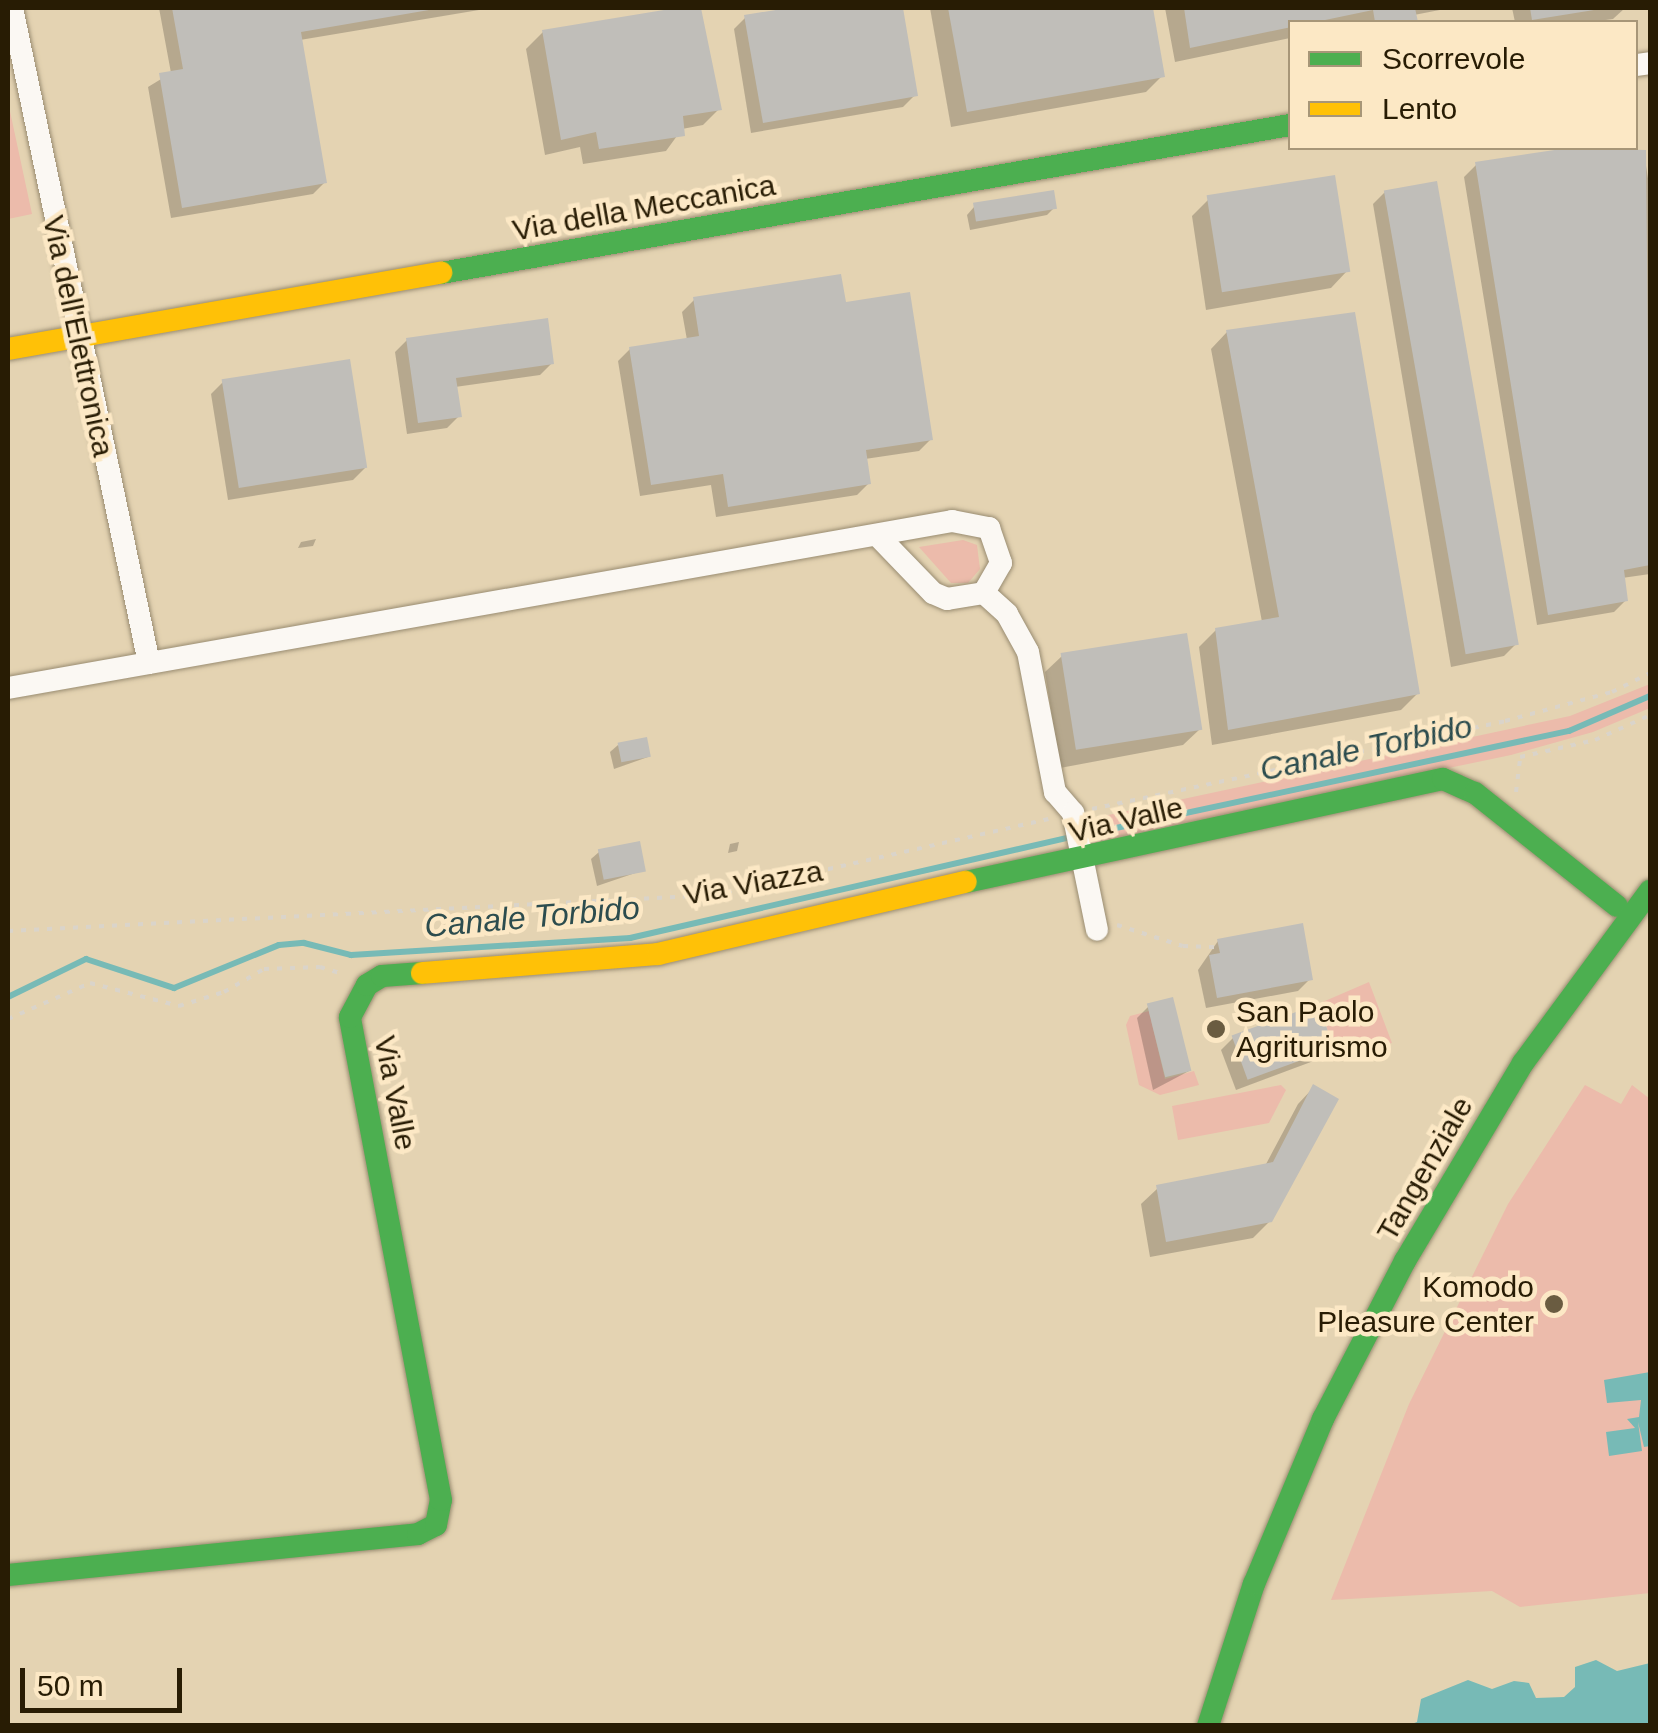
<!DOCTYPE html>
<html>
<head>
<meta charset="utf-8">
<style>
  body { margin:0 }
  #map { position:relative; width:1658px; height:1733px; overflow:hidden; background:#e4d3b2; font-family:Arial,sans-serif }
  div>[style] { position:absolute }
  .green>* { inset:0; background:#ecbbab }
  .water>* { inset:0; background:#77bab6 }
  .shadow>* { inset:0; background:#0003 }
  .stream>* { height:6px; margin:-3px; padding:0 3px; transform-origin:3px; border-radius:3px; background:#77bab6 }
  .building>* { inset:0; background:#c0beb9; transform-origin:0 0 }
  .path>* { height:4px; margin-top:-2px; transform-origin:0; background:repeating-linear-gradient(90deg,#dad4ca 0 5px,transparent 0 13px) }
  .roads { filter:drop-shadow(0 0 2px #998c71) drop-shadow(0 0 2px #998c71) }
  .street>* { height:22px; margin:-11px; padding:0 11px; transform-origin:11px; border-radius:11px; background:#fbf8f3 }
  .fast>* { height:22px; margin:-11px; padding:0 11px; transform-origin:11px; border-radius:11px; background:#4caf50 }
  .slow>* { height:22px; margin:-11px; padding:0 11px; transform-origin:11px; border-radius:11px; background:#ffc107 }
  .dots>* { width:28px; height:28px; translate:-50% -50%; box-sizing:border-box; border:5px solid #fce8c5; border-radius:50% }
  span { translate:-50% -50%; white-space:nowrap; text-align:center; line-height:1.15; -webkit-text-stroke:9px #fce8c5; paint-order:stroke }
  .street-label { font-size:30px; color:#281c04 }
  .poi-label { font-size:30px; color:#281c04 }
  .left { translate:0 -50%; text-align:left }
  .right { translate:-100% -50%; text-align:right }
  .water-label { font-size:32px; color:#2c4c4e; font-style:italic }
  .frame { position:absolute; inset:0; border:10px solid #281c04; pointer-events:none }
  .legend { position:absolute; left:1288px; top:20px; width:350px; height:130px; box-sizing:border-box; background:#fce8c5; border:2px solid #a79678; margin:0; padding:12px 18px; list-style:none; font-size:30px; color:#281c04 }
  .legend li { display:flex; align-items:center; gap:20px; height:50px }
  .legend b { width:50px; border:2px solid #a79678 }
  .scale { position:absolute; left:20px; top:1668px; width:162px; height:45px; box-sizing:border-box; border:5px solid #281c04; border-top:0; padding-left:12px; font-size:30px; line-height:35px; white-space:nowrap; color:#281c04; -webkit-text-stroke:8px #fce8c5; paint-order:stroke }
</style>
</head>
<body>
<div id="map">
  <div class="green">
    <i style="clip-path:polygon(8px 102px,32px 214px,8px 219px)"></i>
    <i style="clip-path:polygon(963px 540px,977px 545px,980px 569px,968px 583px,951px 583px,919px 547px)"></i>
    <i style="clip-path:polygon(1650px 684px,1650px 708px,1593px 732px,1511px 755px,1089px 843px,1086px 827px,1099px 817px,1570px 716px)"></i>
    <i style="clip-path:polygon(1369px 982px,1392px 1043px,1359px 1051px,1346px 1037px,1332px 1042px,1318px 1004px)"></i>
    <i style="clip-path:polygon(1149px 1011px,1165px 1079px,1194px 1071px,1199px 1085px,1160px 1095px,1139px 1085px,1126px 1025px,1130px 1016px)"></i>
    <i style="clip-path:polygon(1281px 1085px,1286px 1090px,1269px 1123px,1178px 1140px,1172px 1106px)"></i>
    <i style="clip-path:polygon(1585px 1085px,1621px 1104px,1632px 1085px,1650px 1099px,1650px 1593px,1520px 1607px,1492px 1591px,1331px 1600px,1409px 1404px,1508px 1204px)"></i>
  </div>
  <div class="water">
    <i style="clip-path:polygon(1650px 1372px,1650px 1446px,1644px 1447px,1638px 1422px,1642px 1451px,1609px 1456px,1606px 1432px,1635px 1428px,1627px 1419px,1639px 1417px,1641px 1400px,1607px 1403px,1604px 1380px)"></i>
    <i style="clip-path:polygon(1596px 1660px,1617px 1671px,1650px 1663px,1650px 1725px,1409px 1725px,1417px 1722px,1421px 1699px,1468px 1680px,1492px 1689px,1514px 1681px,1529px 1683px,1536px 1698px,1564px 1697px,1575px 1687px,1575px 1667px)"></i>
  </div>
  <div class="shadow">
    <i style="clip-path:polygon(159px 8px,491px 8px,300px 40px,325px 182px,313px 194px,171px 218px,148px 87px,171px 73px)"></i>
    <i style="clip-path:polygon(699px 8px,719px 109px,703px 125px,682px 129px,666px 151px,583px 164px,580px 147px,545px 155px,526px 49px,543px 32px)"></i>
    <i style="clip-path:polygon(803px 8px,900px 8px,915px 95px,903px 107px,751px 133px,734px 29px,746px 17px)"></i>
    <i style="clip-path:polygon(930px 8px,1150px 8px,1162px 76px,1146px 92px,951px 127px)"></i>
    <i style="clip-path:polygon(1165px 8px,1450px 8px,1414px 15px,1416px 22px,1290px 22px,1290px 38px,1175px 62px)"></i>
    <i style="clip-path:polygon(1512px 8px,1625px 8px,1613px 19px,1591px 22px,1515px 22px)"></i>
    <i style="clip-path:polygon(1583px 148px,1616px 148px,1618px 156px,1644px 153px,1650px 191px,1650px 574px,1622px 578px,1626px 600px,1614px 612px,1537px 625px,1464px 177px,1476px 165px)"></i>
    <i style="clip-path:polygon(1385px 192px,1516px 644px,1504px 656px,1451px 667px,1373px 204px)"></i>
    <i style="clip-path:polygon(1208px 200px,1347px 271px,1331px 288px,1206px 310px,1192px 216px)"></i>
    <i style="clip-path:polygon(974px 207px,1054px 208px,1047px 215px,970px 230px,967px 215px)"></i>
    <i style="clip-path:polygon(694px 300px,844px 305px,931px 439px,919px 451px,865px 459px,869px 483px,857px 495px,716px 517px,711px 485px,640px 496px,618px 361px,630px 349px,687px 340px,682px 312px)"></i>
    <i style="clip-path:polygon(1227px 332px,1417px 694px,1401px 710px,1212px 745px,1199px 647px,1216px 630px,1262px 622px,1211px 349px)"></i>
    <i style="clip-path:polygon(407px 340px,552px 363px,540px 375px,455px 387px,459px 416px,447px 428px,407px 434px,395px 352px)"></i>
    <i style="clip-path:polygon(223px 382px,365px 468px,353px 480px,228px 500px,211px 394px)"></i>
    <i style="clip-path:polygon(316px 539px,313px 546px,298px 548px,301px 542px)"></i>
    <i style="clip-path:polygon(1062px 656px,1200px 729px,1183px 745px,1060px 768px,1045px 672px)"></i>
    <i style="clip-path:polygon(618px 745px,648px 757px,614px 769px,610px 752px)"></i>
    <i style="clip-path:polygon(739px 842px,737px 851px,728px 853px,730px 844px)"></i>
    <i style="clip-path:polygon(599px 852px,644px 870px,597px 886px,591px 859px)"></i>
    <i style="clip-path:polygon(1218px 941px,1310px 979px,1298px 991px,1206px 1008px,1198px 970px)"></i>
    <i style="clip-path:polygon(1149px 1006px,1189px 1071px,1153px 1090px,1137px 1018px)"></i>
    <i style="clip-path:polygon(1233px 1038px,1331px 1047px,1319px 1059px,1236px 1090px,1221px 1050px)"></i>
    <i style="clip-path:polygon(1314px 1087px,1270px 1221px,1253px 1238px,1150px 1257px,1141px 1204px,1158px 1188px,1265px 1166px,1298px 1104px)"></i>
  </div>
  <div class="stream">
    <i style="left:1088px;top:834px;width:492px;rotate:-12.1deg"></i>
    <i style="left:1569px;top:731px;width:88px;rotate:-23.4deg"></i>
    <i style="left:8px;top:997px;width:87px;rotate:-26deg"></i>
    <i style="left:86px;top:959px;width:93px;rotate:18.2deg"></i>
    <i style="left:174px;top:988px;width:113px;rotate:-22.3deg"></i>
    <i style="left:279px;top:945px;width:25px;rotate:-5deg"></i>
    <i style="left:304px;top:943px;width:49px;rotate:14.3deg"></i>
    <i style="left:351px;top:955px;width:280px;rotate:-3.5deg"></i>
    <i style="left:630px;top:938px;width:453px;rotate:-12.9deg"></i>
  </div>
  <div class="building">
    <i style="clip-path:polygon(172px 8px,429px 8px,429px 10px,301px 32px,327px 183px,182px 208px,159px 73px,183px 69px)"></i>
    <i style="clip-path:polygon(676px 8px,701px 8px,722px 110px,683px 116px,685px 136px,599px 149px,596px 132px,561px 140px,542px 30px)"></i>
    <i style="clip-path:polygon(788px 8px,903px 8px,918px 96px,763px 123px,744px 15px)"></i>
    <i style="clip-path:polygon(948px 8px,1153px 8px,1165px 77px,967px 112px)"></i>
    <i style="clip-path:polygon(1184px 8px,1415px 8px,1418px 22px,1375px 22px,1373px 10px,1190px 48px)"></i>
    <i style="clip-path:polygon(1530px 8px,1594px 8px,1594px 10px,1532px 20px)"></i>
    <i style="clip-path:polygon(1568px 148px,1646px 150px,1650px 565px,1624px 570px,1628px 601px,1548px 615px,1475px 162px)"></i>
    <i style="left:1335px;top:175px;width:98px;height:130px;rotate:81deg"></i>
    <i style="left:1437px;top:181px;width:471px;height:54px;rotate:80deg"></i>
    <i style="left:1054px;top:190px;width:19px;height:82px;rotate:81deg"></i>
    <i style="clip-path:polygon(841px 274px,846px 302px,910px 292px,933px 440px,866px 450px,871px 484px,728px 507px,723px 474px,651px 485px,629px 347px,699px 336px,693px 297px)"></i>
    <i style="clip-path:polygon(1355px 312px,1420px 694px,1228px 730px,1215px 628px,1279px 617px,1226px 330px)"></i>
    <i style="clip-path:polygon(548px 318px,554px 364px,456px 378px,462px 417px,418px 423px,406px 338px)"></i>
    <i style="left:350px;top:359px;width:110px;height:130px;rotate:81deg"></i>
    <i style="left:1187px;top:633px;width:98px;height:128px;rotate:81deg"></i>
    <i style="left:647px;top:737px;width:20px;height:30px;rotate:79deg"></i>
    <i style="left:640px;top:841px;width:31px;height:43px;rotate:79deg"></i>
    <i style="clip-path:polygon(1303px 923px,1313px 980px,1217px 998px,1209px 955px,1220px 953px,1217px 939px)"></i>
    <i style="left:1173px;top:997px;width:76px;height:27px;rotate:76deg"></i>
    <i style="left:1318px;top:1004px;width:47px;height:92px;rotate:70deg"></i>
    <i style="clip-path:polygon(1313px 1084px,1339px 1099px,1272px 1222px,1166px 1242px,1156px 1185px,1273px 1162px)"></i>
  </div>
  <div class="path">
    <i style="left:1516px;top:792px;width:35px;rotate:-83deg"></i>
    <i style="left:1520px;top:757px;width:77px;rotate:-12.8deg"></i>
    <i style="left:1595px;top:740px;width:60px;rotate:-24.4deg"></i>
    <i style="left:1092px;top:809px;width:422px;rotate:-12deg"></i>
    <i style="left:1505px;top:721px;width:111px;rotate:-15.2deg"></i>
    <i style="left:1612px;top:692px;width:42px;rotate:-26.6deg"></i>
    <i style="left:1117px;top:925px;width:69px;rotate:17.7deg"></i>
    <i style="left:1183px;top:946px;width:35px;rotate:2deg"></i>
    <i style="left:8px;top:931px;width:707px;rotate:-2.92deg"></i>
    <i style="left:714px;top:895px;width:343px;rotate:-12.8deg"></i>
    <i style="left:8px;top:1019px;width:90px;rotate:-23.7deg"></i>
    <i style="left:90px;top:983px;width:92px;rotate:14.5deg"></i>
    <i style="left:179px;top:1006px;width:47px;rotate:-17.3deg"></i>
    <i style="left:224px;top:992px;width:46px;rotate:-29.9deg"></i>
    <i style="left:264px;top:969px;width:56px;rotate:-2deg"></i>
    <i style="left:320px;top:967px;width:24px;rotate:17deg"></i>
  </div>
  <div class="roads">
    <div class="street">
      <i style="left:12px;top:8px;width:669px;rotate:78.19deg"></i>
      <i style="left:1636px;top:65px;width:14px;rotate:-8deg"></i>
      <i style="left:984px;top:593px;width:31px;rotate:42deg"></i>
      <i style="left:1007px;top:614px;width:43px;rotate:61.1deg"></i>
      <i style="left:1028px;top:652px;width:143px;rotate:79.1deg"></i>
      <i style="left:1055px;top:792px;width:28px;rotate:49deg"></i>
      <i style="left:1073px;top:813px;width:119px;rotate:78.4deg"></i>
      <i style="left:8px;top:688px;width:959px;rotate:-10.03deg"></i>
      <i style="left:952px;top:521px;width:38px;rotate:11deg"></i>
      <i style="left:989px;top:528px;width:37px;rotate:71deg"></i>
      <i style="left:1001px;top:563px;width:34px;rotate:120deg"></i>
      <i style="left:984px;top:593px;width:37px;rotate:171deg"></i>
      <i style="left:947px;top:599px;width:15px;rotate:-157deg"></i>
      <i style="left:933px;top:593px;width:78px;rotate:-134deg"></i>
    </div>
    <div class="fast">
      <i style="left:441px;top:273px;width:862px;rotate:-9.89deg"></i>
      <i style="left:966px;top:882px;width:488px;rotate:-12.2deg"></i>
      <i style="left:1443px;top:779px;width:35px;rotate:24deg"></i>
      <i style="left:1475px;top:793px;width:181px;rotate:38.5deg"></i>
      <i style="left:8px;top:1575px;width:412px;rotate:-5.7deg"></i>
      <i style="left:418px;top:1534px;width:20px;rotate:-27deg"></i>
      <i style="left:436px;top:1525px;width:25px;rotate:-79deg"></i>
      <i style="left:441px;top:1500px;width:491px;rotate:-100.7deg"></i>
      <i style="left:350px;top:1017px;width:36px;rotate:-62deg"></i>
      <i style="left:367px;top:985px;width:17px;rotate:-31deg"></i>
      <i style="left:382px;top:976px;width:40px;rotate:-4.3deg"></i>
      <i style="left:1208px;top:1726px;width:149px;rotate:-72.1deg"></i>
      <i style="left:1254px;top:1584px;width:179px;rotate:-67.3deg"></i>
      <i style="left:1323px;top:1419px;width:178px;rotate:-62.6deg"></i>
      <i style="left:1405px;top:1261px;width:230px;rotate:-59.2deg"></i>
      <i style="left:1523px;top:1063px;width:214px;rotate:-53.6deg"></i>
    </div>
    <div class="slow">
      <i style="left:8px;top:349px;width:440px;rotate:-10deg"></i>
      <i style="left:422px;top:973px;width:237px;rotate:-4.6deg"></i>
      <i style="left:658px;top:954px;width:316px;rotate:-13.2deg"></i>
    </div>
  </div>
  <div class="dots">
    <i style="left:1216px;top:1029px;background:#6a5c41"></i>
    <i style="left:1554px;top:1304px;background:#6a5c41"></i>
  </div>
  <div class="street-label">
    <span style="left:644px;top:208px;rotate:-10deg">Via della Meccanica</span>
    <span style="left:78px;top:336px;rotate:78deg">Via dell'Elettronica</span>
    <span style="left:1126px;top:820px;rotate:-13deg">Via Valle</span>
    <span style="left:753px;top:883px;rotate:-10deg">Via Viazza</span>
    <span style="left:395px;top:1093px;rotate:79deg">Via Valle</span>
    <span style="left:1425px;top:1169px;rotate:-60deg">Tangenziale</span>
  </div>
  <div class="poi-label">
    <span class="left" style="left:1236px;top:1029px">San Paolo<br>Agriturismo</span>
    <span class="right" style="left:1534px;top:1304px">Komodo<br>Pleasure Center</span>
  </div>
  <div class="water-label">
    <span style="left:1366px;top:748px;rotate:-12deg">Canale Torbido</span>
    <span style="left:532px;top:917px;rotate:-5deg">Canale Torbido</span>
  </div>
  <div class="frame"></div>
  <ul class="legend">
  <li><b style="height:12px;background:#4caf50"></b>Scorrevole</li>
  <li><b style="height:12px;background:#ffc107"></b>Lento</li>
  </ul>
  <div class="scale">50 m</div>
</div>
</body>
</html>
